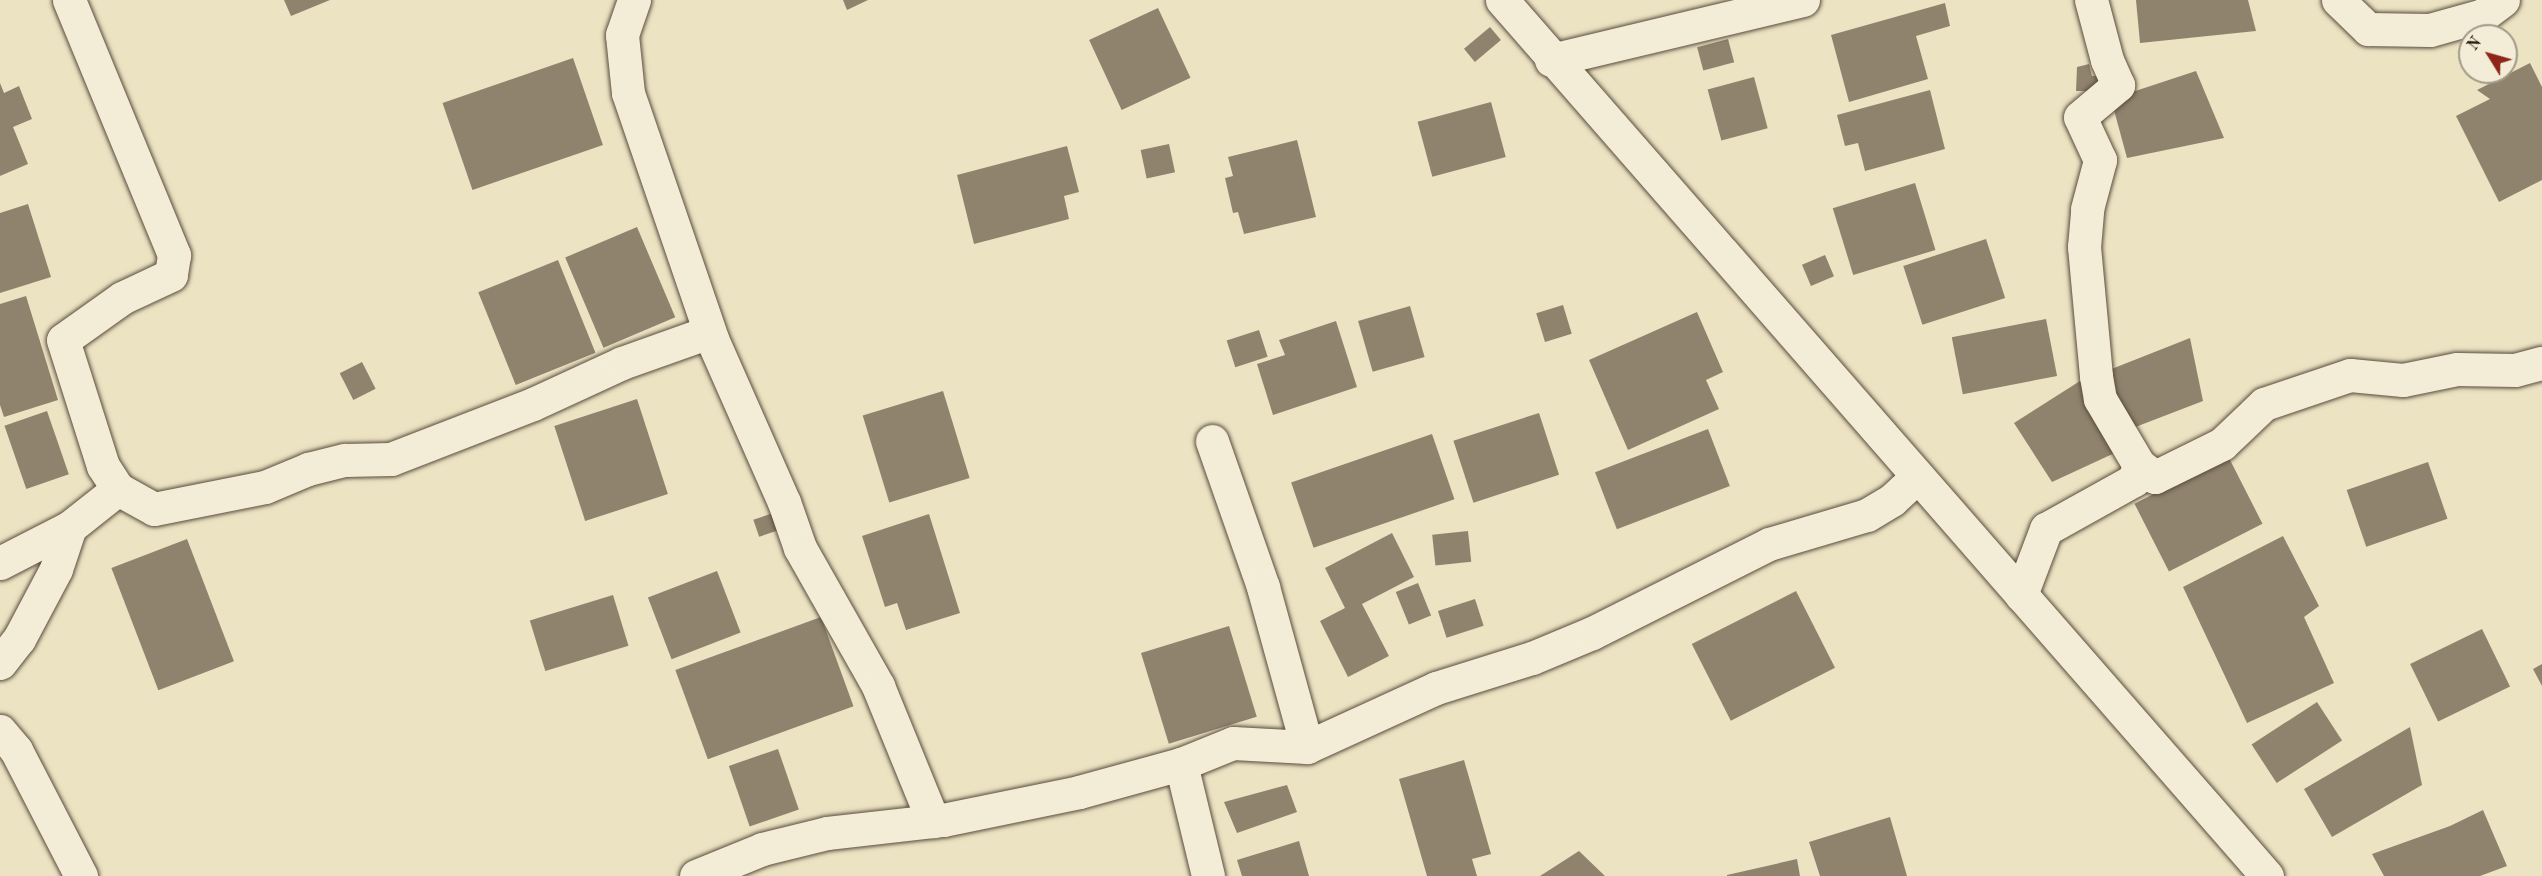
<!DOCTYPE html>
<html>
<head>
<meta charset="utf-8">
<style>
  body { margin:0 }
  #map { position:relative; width:2542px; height:876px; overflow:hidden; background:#ece3c3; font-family:"Old Standard TT",serif }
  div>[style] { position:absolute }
  .building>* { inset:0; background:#8f836d; transform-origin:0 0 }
  .roads { filter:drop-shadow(0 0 2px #5a4c3c) drop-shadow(0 0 2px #5a4c3c) }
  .minor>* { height:33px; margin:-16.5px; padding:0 16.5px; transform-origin:16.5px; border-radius:16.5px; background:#f3edd8 }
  span { translate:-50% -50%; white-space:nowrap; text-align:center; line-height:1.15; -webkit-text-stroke:6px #f3edd8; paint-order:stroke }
  .north { position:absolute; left:2458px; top:24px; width:60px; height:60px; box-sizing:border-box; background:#f3edd8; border:2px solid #a39988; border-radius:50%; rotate:307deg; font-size:16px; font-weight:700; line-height:24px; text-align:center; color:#2a1a0f }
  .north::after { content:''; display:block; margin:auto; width:21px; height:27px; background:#8f2418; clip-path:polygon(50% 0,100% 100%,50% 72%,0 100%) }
</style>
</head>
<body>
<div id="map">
  <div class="building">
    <i style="clip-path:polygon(284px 0,330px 0,291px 16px)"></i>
    <i style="clip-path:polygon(843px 0,868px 0,847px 10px)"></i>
    <i style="clip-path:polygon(2136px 0,2248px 0,2256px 31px,2140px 43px)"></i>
    <i style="clip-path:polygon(1945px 3px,1950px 26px,1916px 36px,1928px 79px,1849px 102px,1831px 35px)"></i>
    <i style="left:1158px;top:8px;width:77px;height:76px;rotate:65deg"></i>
    <i style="left:1490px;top:27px;width:17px;height:34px;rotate:50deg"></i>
    <i style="left:1728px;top:39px;width:24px;height:32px;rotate:75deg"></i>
    <i style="left:573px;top:58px;width:92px;height:138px;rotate:71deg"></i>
    <i style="clip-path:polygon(2530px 63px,2542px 87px,2542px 180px,2499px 202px,2456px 116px,2490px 99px,2477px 90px)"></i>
    <i style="clip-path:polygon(2089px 64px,2092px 76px,2106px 76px,2106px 91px,2076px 91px,2077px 67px)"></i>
    <i style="clip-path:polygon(2196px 71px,2224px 138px,2127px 158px,2111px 99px)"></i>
    <i style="left:1754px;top:77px;width:53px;height:48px;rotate:75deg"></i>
    <i style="clip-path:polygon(0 83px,4px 93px,19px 86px,32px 119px,13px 127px,28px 164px,0 176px)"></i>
    <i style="clip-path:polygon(1930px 90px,1945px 149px,1865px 171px,1858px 143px,1845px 146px,1837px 115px)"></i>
    <i style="left:1491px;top:102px;width:57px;height:76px;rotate:75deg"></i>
    <i style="clip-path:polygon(1297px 140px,1316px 217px,1244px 234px,1238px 212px,1233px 213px,1225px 178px,1233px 176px,1228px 157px)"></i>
    <i style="left:1169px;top:144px;width:29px;height:29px;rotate:78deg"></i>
    <i style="clip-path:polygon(1067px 146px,1079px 192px,1064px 196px,1069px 219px,974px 244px,957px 175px)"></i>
    <i style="left:1915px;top:183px;width:70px;height:86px;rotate:73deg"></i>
    <i style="clip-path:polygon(28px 204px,51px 277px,0 293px,0 213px)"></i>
    <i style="left:637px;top:227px;width:98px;height:78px;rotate:67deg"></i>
    <i style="left:1986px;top:239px;width:62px;height:87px;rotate:72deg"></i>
    <i style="left:1825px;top:255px;width:23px;height:25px;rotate:67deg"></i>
    <i style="left:558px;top:260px;width:100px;height:86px;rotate:68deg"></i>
    <i style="clip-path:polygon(26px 296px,58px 400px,4px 417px,0 405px,0 304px)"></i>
    <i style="left:1563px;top:305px;width:30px;height:28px;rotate:73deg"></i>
    <i style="left:1410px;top:306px;width:53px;height:54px;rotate:74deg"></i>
    <i style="clip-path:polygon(1697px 312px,1723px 372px,1706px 380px,1719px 409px,1628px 450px,1589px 360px)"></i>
    <i style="left:2046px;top:319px;width:58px;height:96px;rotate:79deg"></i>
    <i style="clip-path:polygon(1336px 321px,1357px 387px,1273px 415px,1257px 364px,1285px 355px,1279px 340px)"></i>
    <i style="left:1259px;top:330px;width:28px;height:34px;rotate:72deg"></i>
    <i style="clip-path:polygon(2190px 338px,2203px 401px,2125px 431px,2104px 372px)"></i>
    <i style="left:362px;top:362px;width:30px;height:25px;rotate:63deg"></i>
    <i style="clip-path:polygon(2080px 381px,2119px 451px,2052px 482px,2014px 423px)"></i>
    <i style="left:943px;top:391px;width:91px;height:84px;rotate:73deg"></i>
    <i style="left:637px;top:399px;width:100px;height:87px;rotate:72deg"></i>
    <i style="left:47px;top:411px;width:67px;height:45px;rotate:71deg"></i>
    <i style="left:1539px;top:413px;width:65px;height:90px;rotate:72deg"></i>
    <i style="left:1708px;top:429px;width:61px;height:121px;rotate:69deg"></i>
    <i style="left:1432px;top:434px;width:69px;height:149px;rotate:71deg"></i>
    <i style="left:2228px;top:456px;width:76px;height:105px;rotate:63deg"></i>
    <i style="left:2428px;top:462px;width:60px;height:86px;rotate:71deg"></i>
    <i style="left:776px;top:512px;width:18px;height:24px;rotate:71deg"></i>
    <i style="clip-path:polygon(929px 514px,960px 613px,906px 630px,897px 603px,885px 607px,862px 536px)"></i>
    <i style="left:1468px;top:531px;width:31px;height:36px;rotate:84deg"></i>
    <i style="clip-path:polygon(1392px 533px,1414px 577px,1362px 604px,1389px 656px,1348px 677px,1320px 621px,1345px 608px,1325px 568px)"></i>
    <i style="clip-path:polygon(2283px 536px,2319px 606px,2304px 617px,2334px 683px,2247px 723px,2183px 587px)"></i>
    <i style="left:187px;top:539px;width:131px;height:81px;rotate:69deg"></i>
    <i style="left:717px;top:571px;width:66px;height:74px;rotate:69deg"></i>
    <i style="left:1418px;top:583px;width:35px;height:24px;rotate:68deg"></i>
    <i style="left:1796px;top:591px;width:86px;height:117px;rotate:63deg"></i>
    <i style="left:613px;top:595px;width:53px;height:87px;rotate:73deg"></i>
    <i style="left:1475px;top:599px;width:28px;height:39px;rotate:72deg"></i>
    <i style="left:821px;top:617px;width:95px;height:155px;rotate:70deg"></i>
    <i style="left:1229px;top:626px;width:95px;height:92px;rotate:73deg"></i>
    <i style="left:2482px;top:629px;width:64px;height:80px;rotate:64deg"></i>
    <i style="clip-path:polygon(2542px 664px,2542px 686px,2533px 669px)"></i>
    <i style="left:2317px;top:702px;width:46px;height:78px;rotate:57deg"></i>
    <i style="clip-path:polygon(2410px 727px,2422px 785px,2332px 837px,2304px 789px)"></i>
    <i style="left:778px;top:749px;width:64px;height:52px;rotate:71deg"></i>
    <i style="clip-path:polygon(1464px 760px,1491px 854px,1472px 859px,1477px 876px,1427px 876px,1399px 779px)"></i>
    <i style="clip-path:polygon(1287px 785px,1297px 812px,1237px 833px,1224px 802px)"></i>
    <i style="clip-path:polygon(2483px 810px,2507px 866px,2480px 876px,2384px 876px,2372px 854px,2450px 826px)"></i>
    <i style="clip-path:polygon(1890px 817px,1907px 876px,1820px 876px,1809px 842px)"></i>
    <i style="clip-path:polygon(1299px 841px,1309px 876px,1242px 876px,1237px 860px)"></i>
    <i style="clip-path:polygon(1579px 851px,1605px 876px,1540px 876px)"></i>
    <i style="clip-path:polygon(1797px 859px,1800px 876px,1727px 876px,1727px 875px)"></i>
  </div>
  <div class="roads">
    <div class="minor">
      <i style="left:69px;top:0;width:276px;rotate:67.6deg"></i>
      <i style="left:174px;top:255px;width:20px;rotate:99deg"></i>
      <i style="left:171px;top:275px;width:54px;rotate:154.9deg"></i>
      <i style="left:122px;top:298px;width:72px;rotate:144.6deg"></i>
      <i style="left:63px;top:340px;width:132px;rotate:72.4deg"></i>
      <i style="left:103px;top:466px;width:27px;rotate:57deg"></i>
      <i style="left:118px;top:489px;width:41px;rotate:29.1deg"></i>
      <i style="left:154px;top:509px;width:113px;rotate:-11.2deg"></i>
      <i style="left:265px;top:487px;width:47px;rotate:-22.7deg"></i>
      <i style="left:308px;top:469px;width:38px;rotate:-14deg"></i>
      <i style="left:345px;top:460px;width:46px;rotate:-1.2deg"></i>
      <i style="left:391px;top:459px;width:152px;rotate:-21.2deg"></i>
      <i style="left:533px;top:404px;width:98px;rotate:-24.7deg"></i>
      <i style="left:622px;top:363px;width:92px;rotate:-19.6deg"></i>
      <i style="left:634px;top:0;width:37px;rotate:109deg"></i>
      <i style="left:622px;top:35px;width:58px;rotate:84.1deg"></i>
      <i style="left:628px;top:93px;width:260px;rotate:71.1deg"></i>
      <i style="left:712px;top:339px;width:178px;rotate:66.2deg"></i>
      <i style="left:784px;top:502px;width:49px;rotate:70.8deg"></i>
      <i style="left:800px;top:548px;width:159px;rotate:60.5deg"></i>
      <i style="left:878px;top:686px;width:146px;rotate:67.8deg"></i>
      <i style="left:1502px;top:0;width:1163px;rotate:48.87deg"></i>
      <i style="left:2338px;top:0;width:42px;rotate:44deg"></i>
      <i style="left:2368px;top:29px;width:62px;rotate:0.9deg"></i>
      <i style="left:2430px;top:30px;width:55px;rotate:-15.8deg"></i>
      <i style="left:2483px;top:15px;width:25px;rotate:-37deg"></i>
      <i style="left:1551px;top:60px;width:259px;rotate:-13.4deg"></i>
      <i style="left:1212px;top:441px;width:155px;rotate:70.7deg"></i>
      <i style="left:1263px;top:587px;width:166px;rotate:74.6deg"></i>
      <i style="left:2139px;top:465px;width:20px;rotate:37deg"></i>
      <i style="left:2155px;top:477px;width:75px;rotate:-26.2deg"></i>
      <i style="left:2222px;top:444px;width:58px;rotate:-43.6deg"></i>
      <i style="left:2264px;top:404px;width:91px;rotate:-18.6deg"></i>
      <i style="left:2350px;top:375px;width:53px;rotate:5.4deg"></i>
      <i style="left:2403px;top:380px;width:55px;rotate:-11.5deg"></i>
      <i style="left:2457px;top:369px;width:58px;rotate:1deg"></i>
      <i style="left:2515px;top:370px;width:28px;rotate:-15deg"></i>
      <i style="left:0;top:563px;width:79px;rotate:-27.2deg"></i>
      <i style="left:70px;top:527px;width:61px;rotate:-38.4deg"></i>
      <i style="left:2021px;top:595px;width:71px;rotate:-69.3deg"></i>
      <i style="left:2046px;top:529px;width:101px;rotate:-29.1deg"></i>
      <i style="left:2134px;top:480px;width:16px;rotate:-72deg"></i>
      <i style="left:2139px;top:465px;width:77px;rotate:-120.6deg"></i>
      <i style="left:2100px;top:399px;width:23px;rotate:-100deg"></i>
      <i style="left:2096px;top:376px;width:130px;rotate:-95.3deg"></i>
      <i style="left:2084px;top:247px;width:38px;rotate:-85deg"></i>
      <i style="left:2087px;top:209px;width:51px;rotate:-75.1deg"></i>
      <i style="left:2100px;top:160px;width:47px;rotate:-114.9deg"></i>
      <i style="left:2080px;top:117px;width:50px;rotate:-40.1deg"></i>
      <i style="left:2118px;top:85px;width:27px;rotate:-114deg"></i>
      <i style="left:2107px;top:60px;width:62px;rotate:-104.9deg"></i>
      <i style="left:0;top:663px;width:31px;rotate:-52deg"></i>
      <i style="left:19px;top:639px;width:79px;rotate:-62.1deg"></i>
      <i style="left:56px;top:569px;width:44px;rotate:-71.6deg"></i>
      <i style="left:0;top:731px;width:25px;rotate:50deg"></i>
      <i style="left:16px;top:750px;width:142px;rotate:62.7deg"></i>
      <i style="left:1181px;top:764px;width:115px;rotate:76.4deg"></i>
      <i style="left:696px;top:876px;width:71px;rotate:-22.2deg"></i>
      <i style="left:762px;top:849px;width:67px;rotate:-13.8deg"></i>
      <i style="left:827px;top:833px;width:117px;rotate:-6.4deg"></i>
      <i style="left:943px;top:820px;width:139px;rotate:-11.6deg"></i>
      <i style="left:1079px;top:792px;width:106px;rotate:-15.4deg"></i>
      <i style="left:1181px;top:764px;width:56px;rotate:-22deg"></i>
      <i style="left:1233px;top:743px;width:74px;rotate:3.1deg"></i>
      <i style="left:1307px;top:747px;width:142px;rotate:-24.6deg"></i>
      <i style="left:1436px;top:688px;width:101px;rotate:-17.4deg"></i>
      <i style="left:1532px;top:658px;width:65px;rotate:-22.6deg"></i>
      <i style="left:1592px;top:633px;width:198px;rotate:-26.7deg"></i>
      <i style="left:1769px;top:544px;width:102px;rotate:-16.5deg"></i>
      <i style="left:1867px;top:515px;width:29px;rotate:-31deg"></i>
      <i style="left:1892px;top:500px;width:34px;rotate:-43deg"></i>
    </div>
  </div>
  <div class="north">N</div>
</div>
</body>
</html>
